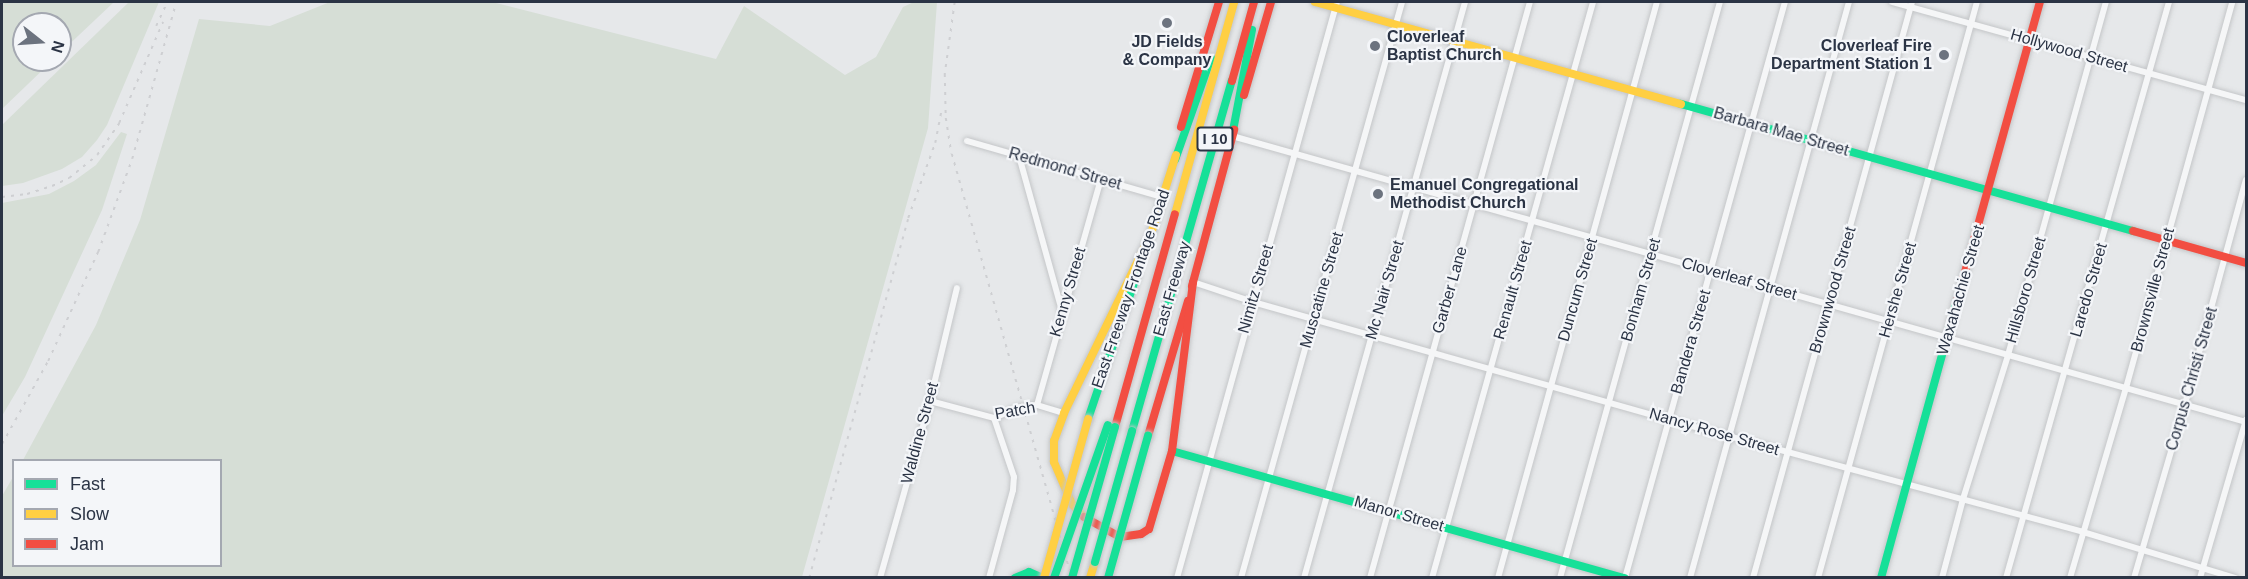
<!DOCTYPE html>
<html>
<head>
<meta charset="utf-8">
<style>
  body { margin:0 }
  #map { position:relative; width:2248px; height:579px; overflow:hidden; background:#e6e8ea; font-family:Arial,sans-serif }
  div>[style] { position:absolute }
  .green>* { inset:0; background:#d6ded6 }
  .roads { filter:drop-shadow(0 0 2px #c4c6c8) drop-shadow(0 0 2px #c4c6c8) }
  .street>* { height:6px; margin:-3px; padding:0 3px; transform-origin:3px; border-radius:3px; background:#f5f6f7 }
  .fast>* { height:8px; margin:-4px; padding:0 4px; transform-origin:4px; border-radius:4px; background:#16e098 }
  .slow>* { height:8px; margin:-4px; padding:0 4px; transform-origin:4px; border-radius:4px; background:#ffcf43 }
  .jam>* { height:8px; margin:-4px; padding:0 4px; transform-origin:4px; border-radius:4px; background:#f24e42 }
  .rail>* { height:1.5px; margin-top:-0.75px; transform-origin:0; background:repeating-linear-gradient(90deg,#cecfd2 0 3px,transparent 0 9px) }
  .bridges { filter:drop-shadow(0 0 2px #c4c6c8) drop-shadow(0 0 2px #c4c6c8) }
  .fast-bridge>* { height:8px; margin:-4px; padding:0 4px; transform-origin:4px; border-radius:4px; background:#16e098 }
  .slow-bridge>* { height:8px; margin:-4px; padding:0 4px; transform-origin:4px; border-radius:4px; background:#ffcf43 }
  .dots>* { width:16px; height:16px; translate:-50% -50%; box-sizing:border-box; border:3px solid #f4f6f9; border-radius:50% }
  span { translate:-50% -50%; white-space:nowrap; text-align:center; line-height:1.15; -webkit-text-stroke:4.5px #f4f6f9; paint-order:stroke }
  .shield-label span { padding:2px 4px; background:#f4f6f9; border:2px solid; border-radius:4px; -webkit-text-stroke-width:0 }
  .shield-label { font-size:15px; color:#2b3445; font-weight:700 }
  .poi-label { font-size:16px; color:#2b3445; font-weight:700 }
  .left { translate:0 -50%; text-align:left }
  .right { translate:-100% -50%; text-align:right }
  .street-label { font-size:16px; color:#2b3445 }
  .frame { position:absolute; inset:0; border:3px solid #2b3445; pointer-events:none }
  .legend { position:absolute; left:12px; top:459px; width:210px; height:108px; box-sizing:border-box; background:#f4f6f9; border:2px solid #a4a8b1; margin:0; padding:8px 10px; list-style:none; font-size:18px; color:#2b3445 }
  .legend li { display:flex; align-items:center; gap:12px; height:30px }
  .legend b { width:30px; border:2px solid #a4a8b1 }
  .north { position:absolute; left:12px; top:12px; width:60px; height:60px; box-sizing:border-box; background:#f4f6f9; border:2px solid #a4a8b1; border-radius:50%; rotate:107deg; font-size:16px; font-weight:700; line-height:24px; text-align:center; color:#2b3445 }
  .north::after { content:''; display:block; margin:auto; width:21px; height:27px; background:#6c737f; clip-path:polygon(50% 0,100% 100%,50% 72%,0 100%) }
</style>
</head>
<body>
<div id="map">
  <div class="green">
    <i style="clip-path:polygon(2px 2px,114px 2px,60px 53px,60px 24px,24px 24px,24px 60px,53px 60px,2px 109px)"></i>
    <i style="clip-path:polygon(129px 2px,159px 2px,107px 125px,97px 140px,82px 157px,62px 169px,23px 183px,2px 186px,2px 125px)"></i>
    <i style="clip-path:polygon(330px 2px,492px 2px,716px 59px,744px 6px,845px 75px,876px 57px,903px 7px,914px 2px,937px 2px,928px 128px,802px 577px,2px 577px,2px 496px,13px 477px,14px 566px,220px 566px,220px 460px,23px 460px,96px 325px,140px 220px,199px 19px,270px 26px)"></i>
    <i style="clip-path:polygon(121px 132px,127px 134px,102px 210px,25px 377px,2px 416px,2px 203px,49px 194px,74px 181px,96px 165px)"></i>
  </div>
  <div class="roads">
    <div class="street">
      <i style="left:1892px;top:2px;width:367px;rotate:15.5deg"></i>
      <i style="left:1232px;top:136px;width:1054px;rotate:15.75deg"></i>
      <i style="left:967px;top:141px;width:203px;rotate:16deg"></i>
      <i style="left:1019px;top:156px;width:161px;rotate:74.5deg"></i>
      <i style="left:1193px;top:282px;width:63px;rotate:18.4deg"></i>
      <i style="left:1253px;top:302px;width:432px;rotate:15.8deg"></i>
      <i style="left:1669px;top:420px;width:429px;rotate:15.1deg"></i>
      <i style="left:2083px;top:532px;width:159px;rotate:16.8deg"></i>
      <i style="left:930px;top:401px;width:66px;rotate:14.9deg"></i>
      <i style="left:994px;top:418px;width:26px;rotate:-23deg"></i>
      <i style="left:1018px;top:408px;width:19px;rotate:-9deg"></i>
      <i style="left:1037px;top:405px;width:28px;rotate:17deg"></i>
      <i style="left:1037px;top:405px;width:235px;rotate:-74.2deg"></i>
      <i style="left:880px;top:578px;width:184px;rotate:-74.2deg"></i>
      <i style="left:930px;top:401px;width:116px;rotate:-76.6deg"></i>
      <i style="left:989px;top:578px;width:91px;rotate:-74.7deg"></i>
      <i style="left:1013px;top:490px;width:13px;rotate:-86deg"></i>
      <i style="left:1014px;top:477px;width:62px;rotate:-108.7deg"></i>
      <i style="left:1177px;top:578px;width:598px;rotate:-74.48deg"></i>
      <i style="left:1241px;top:578px;width:598px;rotate:-74.38deg"></i>
      <i style="left:1304px;top:578px;width:598px;rotate:-74.38deg"></i>
      <i style="left:1370px;top:578px;width:598px;rotate:-74.48deg"></i>
      <i style="left:1432px;top:578px;width:598px;rotate:-74.38deg"></i>
      <i style="left:1498px;top:578px;width:598px;rotate:-74.57deg"></i>
      <i style="left:1560px;top:578px;width:598px;rotate:-74.48deg"></i>
      <i style="left:1625px;top:578px;width:598px;rotate:-74.48deg"></i>
      <i style="left:1690px;top:578px;width:598px;rotate:-74.57deg"></i>
      <i style="left:1753px;top:578px;width:598px;rotate:-74.57deg"></i>
      <i style="left:1818px;top:578px;width:598px;rotate:-74.57deg"></i>
      <i style="left:1942px;top:578px;width:82px;rotate:-75.1deg"></i>
      <i style="left:1963px;top:499px;width:151px;rotate:-72.6deg"></i>
      <i style="left:2008px;top:355px;width:366px;rotate:-74.5deg"></i>
      <i style="left:2006px;top:578px;width:599px;rotate:-74.2deg"></i>
      <i style="left:2070px;top:578px;width:198px;rotate:-73.6deg"></i>
      <i style="left:2126px;top:388px;width:400px;rotate:-74.6deg"></i>
      <i style="left:2134px;top:578px;width:181px;rotate:-73.7deg"></i>
      <i style="left:2185px;top:404px;width:232px;rotate:-74.8deg"></i>
      <i style="left:2200px;top:578px;width:165px;rotate:-73.8deg"></i>
    </div>
    <div class="fast">
      <i style="left:1681px;top:104px;width:470px;rotate:15.7deg"></i>
      <i style="left:1232px;top:136px;width:108px;rotate:-79.3deg"></i>
      <i style="left:1175px;top:160px;width:108px;rotate:-70.6deg"></i>
      <i style="left:1088px;top:419px;width:153px;rotate:-71.3deg"></i>
      <i style="left:1132px;top:431px;width:364px;rotate:-74.1deg"></i>
      <i style="left:1172px;top:451px;width:470px;rotate:15.7deg"></i>
      <i style="left:1015px;top:578px;width:15px;rotate:-23deg"></i>
      <i style="left:1029px;top:572px;width:15px;rotate:23deg"></i>
      <i style="left:1881px;top:578px;width:287px;rotate:-74.7deg"></i>
    </div>
    <div class="slow">
      <i style="left:1315px;top:2px;width:380px;rotate:15.6deg"></i>
      <i style="left:1175px;top:214px;width:220px;rotate:-74.4deg"></i>
      <i style="left:1149px;top:240px;width:89px;rotate:-72.4deg"></i>
      <i style="left:1084px;top:517px;width:18px;rotate:-133deg"></i>
      <i style="left:1072px;top:504px;width:46px;rotate:-113.2deg"></i>
      <i style="left:1054px;top:462px;width:21px;rotate:-90deg"></i>
      <i style="left:1054px;top:441px;width:30px;rotate:-70deg"></i>
      <i style="left:1064px;top:413px;width:197px;rotate:-64.1deg"></i>
      <i style="left:1090px;top:578px;width:17px;rotate:-73deg"></i>
    </div>
    <div class="jam">
      <i style="left:1232px;top:81px;width:82px;rotate:-74.4deg"></i>
      <i style="left:1244px;top:95px;width:97px;rotate:-73.8deg"></i>
      <i style="left:1181px;top:127px;width:131px;rotate:-73.1deg"></i>
      <i style="left:2133px;top:231px;width:117px;rotate:15.8deg"></i>
      <i style="left:1192px;top:286px;width:162px;rotate:-74.9deg"></i>
      <i style="left:1957px;top:301px;width:310px;rotate:-74.5deg"></i>
      <i style="left:1115px;top:427px;width:221px;rotate:-74.3deg"></i>
      <i style="left:1148px;top:436px;width:141px;rotate:-73.5deg"></i>
      <i style="left:1084px;top:517px;width:41px;rotate:29.1deg"></i>
      <i style="left:1120px;top:537px;width:21px;rotate:-8deg"></i>
      <i style="left:1141px;top:534px;width:9px;rotate:-32deg"></i>
      <i style="left:1149px;top:529px;width:81px;rotate:-73.6deg"></i>
      <i style="left:1172px;top:451px;width:170px;rotate:-82.9deg"></i>
    </div>
  </div>
  <div class="rail">
    <i style="left:955px;top:2px;width:73px;rotate:97.9deg"></i>
    <i style="left:945px;top:74px;width:44px;rotate:88.7deg"></i>
    <i style="left:946px;top:118px;width:36px;rotate:81deg"></i>
    <i style="left:952px;top:154px;width:441px;rotate:74.2deg"></i>
    <i style="left:156px;top:26px;width:26px;rotate:-65deg"></i>
    <i style="left:2px;top:197px;width:25px;rotate:-7deg"></i>
    <i style="left:27px;top:194px;width:26px;rotate:-18deg"></i>
    <i style="left:52px;top:186px;width:19px;rotate:-25deg"></i>
    <i style="left:69px;top:178px;width:36px;rotate:-39deg"></i>
    <i style="left:97px;top:155px;width:39px;rotate:-55deg"></i>
    <i style="left:119px;top:123px;width:110px;rotate:-66.5deg"></i>
    <i style="left:2px;top:444px;width:95px;rotate:-61deg"></i>
    <i style="left:48px;top:361px;width:120px;rotate:-65.4deg"></i>
    <i style="left:98px;top:252px;width:99px;rotate:-69.9deg"></i>
    <i style="left:132px;top:159px;width:163px;rotate:-74.3deg"></i>
    <i style="left:809px;top:578px;width:373px;rotate:-74.6deg"></i>
    <i style="left:908px;top:218px;width:80px;rotate:-70.2deg"></i>
    <i style="left:935px;top:143px;width:31px;rotate:-79deg"></i>
  </div>
  <div class="bridges">
    <div class="fast-bridge">
      <i style="left:1095px;top:562px;width:136px;rotate:-74.2deg"></i>
      <i style="left:1054px;top:578px;width:162px;rotate:-70.6deg"></i>
      <i style="left:1072px;top:578px;width:157px;rotate:-74.1deg"></i>
      <i style="left:1108px;top:578px;width:148px;rotate:-74.3deg"></i>
    </div>
    <div class="slow-bridge">
      <i style="left:1044px;top:578px;width:165px;rotate:-74.5deg"></i>
    </div>
  </div>
  <div class="dots">
    <i style="left:1167px;top:23px;background:#6c737f"></i>
    <i style="left:1375px;top:46px;background:#6c737f"></i>
    <i style="left:1944px;top:55px;background:#6c737f"></i>
    <i style="left:1378px;top:194px;background:#6c737f"></i>
  </div>
  <div class="shield-label">
    <span style="left:1215px;top:139px">I 10</span>
  </div>
  <div class="poi-label">
    <span class="left" style="left:1387px;top:46px">Cloverleaf<br>Baptist Church</span>
    <span style="left:1167px;top:51px">JD Fields<br>&amp; Company</span>
    <span class="right" style="left:1932px;top:55px">Cloverleaf Fire<br>Department Station 1</span>
    <span class="left" style="left:1390px;top:194px">Emanuel Congregational<br>Methodist Church</span>
  </div>
  <div class="street-label">
    <span style="left:2069px;top:51px;rotate:16deg">Hollywood Street</span>
    <span style="left:1781px;top:132px;rotate:16deg">Barbara Mae Street</span>
    <span style="left:1065px;top:169px;rotate:16deg">Redmond Street</span>
    <span style="left:1739px;top:279px;rotate:16deg">Cloverleaf Street</span>
    <span style="left:1131px;top:289px;rotate:-71deg">East Freeway Frontage Road</span>
    <span style="left:1172px;top:289px;rotate:-74deg">East Freeway</span>
    <span style="left:1256px;top:289px;rotate:-74deg">Nimitz Street</span>
    <span style="left:1322px;top:290px;rotate:-74deg">Muscatine Street</span>
    <span style="left:1385px;top:290px;rotate:-74deg">Mc Nair Street</span>
    <span style="left:1450px;top:290px;rotate:-74deg">Garber Lane</span>
    <span style="left:1513px;top:290px;rotate:-74deg">Renault Street</span>
    <span style="left:1578px;top:290px;rotate:-74deg">Duncum Street</span>
    <span style="left:1641px;top:290px;rotate:-74deg">Bonham Street</span>
    <span style="left:1833px;top:290px;rotate:-74deg">Brownwood Street</span>
    <span style="left:1898px;top:290px;rotate:-74deg">Hershe Street</span>
    <span style="left:1961px;top:290px;rotate:-74deg">Waxahachie Street</span>
    <span style="left:2026px;top:290px;rotate:-74deg">Hillsboro Street</span>
    <span style="left:2089px;top:290px;rotate:-74deg">Laredo Street</span>
    <span style="left:2153px;top:290px;rotate:-75deg">Brownsville Street</span>
    <span style="left:1068px;top:292px;rotate:-74deg">Kenny Street</span>
    <span style="left:1691px;top:342px;rotate:-74deg">Bandera Street</span>
    <span style="left:2192px;top:379px;rotate:-74deg">Corpus Christi Street</span>
    <span style="left:1015px;top:411px;rotate:-10deg">Patch</span>
    <span style="left:1714px;top:432px;rotate:16deg">Nancy Rose Street</span>
    <span style="left:920px;top:433px;rotate:-75deg">Waldine Street</span>
    <span style="left:1399px;top:514px;rotate:16deg">Manor Street</span>
  </div>
  <div class="frame"></div>
  <ul class="legend">
  <li><b style="height:8px;background:#16e098"></b>Fast</li>
  <li><b style="height:8px;background:#ffcf43"></b>Slow</li>
  <li><b style="height:8px;background:#f24e42"></b>Jam</li>
  </ul>
  <div class="north">N</div>
</div>
</body>
</html>
